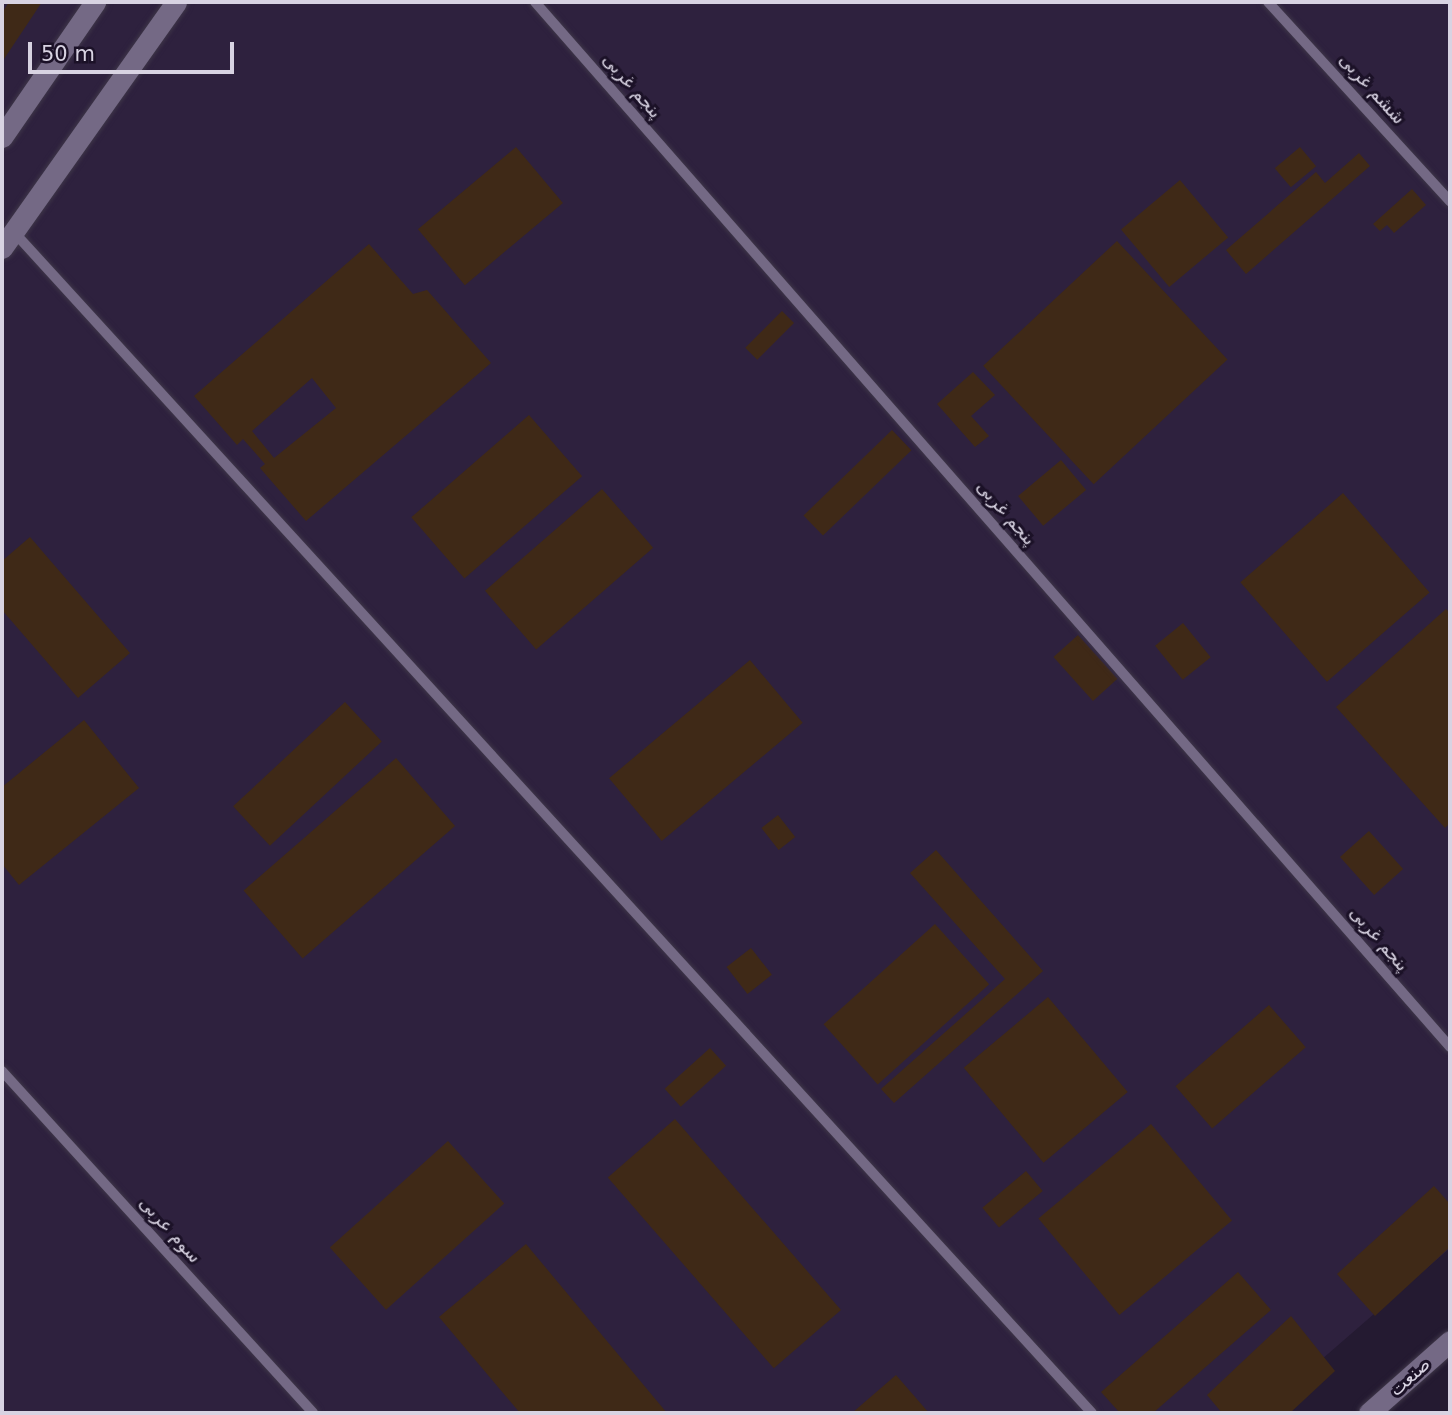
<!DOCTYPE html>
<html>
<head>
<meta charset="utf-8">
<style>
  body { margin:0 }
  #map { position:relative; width:1452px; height:1415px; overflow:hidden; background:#241a31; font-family:"DejaVu Sans",Cairo,sans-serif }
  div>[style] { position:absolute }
  .built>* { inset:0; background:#2e213e }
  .building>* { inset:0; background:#3f2917; transform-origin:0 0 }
  .roads { filter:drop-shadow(0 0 2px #3e3648) drop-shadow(0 0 2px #3e3648) }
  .lane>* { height:10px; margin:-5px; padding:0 5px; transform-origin:5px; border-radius:5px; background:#746985 }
  .street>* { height:21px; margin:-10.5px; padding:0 10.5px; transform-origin:10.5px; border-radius:10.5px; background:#746985 }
  .secondary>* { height:21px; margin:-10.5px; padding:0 10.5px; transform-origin:10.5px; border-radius:10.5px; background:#746985 }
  span { translate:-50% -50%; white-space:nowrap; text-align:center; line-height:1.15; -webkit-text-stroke:6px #1b1127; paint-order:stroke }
  .street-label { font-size:18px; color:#d8d3e2 }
  .frame { position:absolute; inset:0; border:4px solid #d8d3e2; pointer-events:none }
  .scale { position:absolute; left:28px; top:42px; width:206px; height:32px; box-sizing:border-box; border:4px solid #d8d3e2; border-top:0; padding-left:9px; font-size:21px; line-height:24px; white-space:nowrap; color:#d8d3e2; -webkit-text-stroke:5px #1b1127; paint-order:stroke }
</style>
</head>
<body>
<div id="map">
  <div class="built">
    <i style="clip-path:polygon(2px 2px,1450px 2px,1450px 1248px,1260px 1413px,2px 1413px)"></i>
  </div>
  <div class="building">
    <i style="clip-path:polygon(9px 2px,42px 2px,2px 62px,2px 13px)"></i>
    <i style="left:516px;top:147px;width:73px;height:128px;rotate:50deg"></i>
    <i style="left:1300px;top:147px;width:25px;height:33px;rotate:50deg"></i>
    <i style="clip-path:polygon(1359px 153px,1370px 166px,1246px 274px,1226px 250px,1316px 172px,1325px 183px)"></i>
    <i style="left:1180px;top:180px;width:75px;height:77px;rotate:50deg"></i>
    <i style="clip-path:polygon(1412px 189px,1426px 205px,1394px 233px,1387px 225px,1380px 231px,1373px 224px)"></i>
    <i style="left:1117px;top:241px;width:162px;height:183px;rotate:47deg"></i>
    <i style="clip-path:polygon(evenodd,369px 244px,413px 294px,427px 290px,491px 363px,306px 521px,260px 468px,265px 464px,243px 439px,237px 445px,194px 396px,369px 244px,312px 378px,336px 408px,274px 458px,252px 431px,312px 378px)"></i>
    <i style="left:782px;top:311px;width:17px;height:52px;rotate:45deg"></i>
    <i style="clip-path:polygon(973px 372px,995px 395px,971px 416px,989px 436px,975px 447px,937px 404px)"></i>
    <i style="left:529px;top:415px;width:81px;height:156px;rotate:49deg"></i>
    <i style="left:892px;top:430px;width:28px;height:123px;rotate:46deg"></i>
    <i style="left:1061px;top:460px;width:39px;height:56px;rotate:50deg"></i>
    <i style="left:602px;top:489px;width:78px;height:155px;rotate:49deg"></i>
    <i style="left:1343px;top:493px;width:132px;height:136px;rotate:49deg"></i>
    <i style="clip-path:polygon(30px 537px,130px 653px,78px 698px,2px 610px,2px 561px)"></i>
    <i style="clip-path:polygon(1446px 609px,1450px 613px,1450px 823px,1445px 828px,1336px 707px)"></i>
    <i style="left:1183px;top:623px;width:44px;height:36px;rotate:51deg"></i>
    <i style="left:1078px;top:635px;width:59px;height:33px;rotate:48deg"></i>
    <i style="left:750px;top:660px;width:82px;height:184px;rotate:50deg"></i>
    <i style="left:345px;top:702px;width:54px;height:153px;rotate:47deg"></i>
    <i style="clip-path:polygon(84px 720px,139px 788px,19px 885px,2px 864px,2px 787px)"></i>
    <i style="left:396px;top:758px;width:90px;height:202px;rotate:49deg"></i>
    <i style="left:778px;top:815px;width:28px;height:21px;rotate:52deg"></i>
    <i style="left:1369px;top:831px;width:51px;height:39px;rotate:48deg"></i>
    <i style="clip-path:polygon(936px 850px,1043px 971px,894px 1103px,881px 1089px,1005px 979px,910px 873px)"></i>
    <i style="left:935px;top:924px;width:81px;height:150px;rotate:48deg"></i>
    <i style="left:751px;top:948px;width:34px;height:31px;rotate:52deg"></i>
    <i style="left:1048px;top:997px;width:124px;height:110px;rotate:50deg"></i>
    <i style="left:1269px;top:1005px;width:56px;height:124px;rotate:49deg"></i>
    <i style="left:710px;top:1048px;width:24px;height:61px;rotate:48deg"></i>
    <i style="left:675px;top:1119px;width:253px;height:89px;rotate:49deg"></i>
    <i style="left:1151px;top:1124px;width:126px;height:147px;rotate:50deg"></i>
    <i style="left:448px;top:1141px;width:84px;height:159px;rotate:48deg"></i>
    <i style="left:1026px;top:1171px;width:26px;height:57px;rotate:50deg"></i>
    <i style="clip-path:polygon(1434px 1186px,1450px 1204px,1450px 1247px,1375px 1316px,1337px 1274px)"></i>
    <i style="clip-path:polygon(526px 1244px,667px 1413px,520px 1413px,439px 1317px)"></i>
    <i style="clip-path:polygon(1238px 1272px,1271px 1310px,1153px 1413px,1120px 1413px,1101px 1392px)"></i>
    <i style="clip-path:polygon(1291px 1316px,1335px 1371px,1290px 1413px,1222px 1413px,1207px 1395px)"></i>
    <i style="clip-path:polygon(896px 1375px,929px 1413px,852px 1413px)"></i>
  </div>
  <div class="roads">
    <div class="lane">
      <i style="left:535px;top:2px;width:1389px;rotate:48.79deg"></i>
      <i style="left:1268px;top:2px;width:270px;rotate:47.6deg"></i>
      <i style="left:13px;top:231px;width:1600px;rotate:47.61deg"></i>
      <i style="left:2px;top:1071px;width:462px;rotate:47.7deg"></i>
    </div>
    <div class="street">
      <i style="left:1369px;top:1413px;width:108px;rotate:-41.6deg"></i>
    </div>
    <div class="secondary">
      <i style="left:2px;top:137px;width:164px;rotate:-55.4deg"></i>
      <i style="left:2px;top:248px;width:301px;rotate:-54.7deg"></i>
    </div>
  </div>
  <div class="street-label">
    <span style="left:632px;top:86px;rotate:49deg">پنجم غربی</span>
    <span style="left:1372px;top:89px;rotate:48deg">ششم غربی</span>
    <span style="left:1006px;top:513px;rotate:49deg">پنجم غربی</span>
    <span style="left:1379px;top:939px;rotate:49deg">پنجم غربی</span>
    <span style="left:170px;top:1230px;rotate:48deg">سوم عربی</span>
    <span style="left:1410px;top:1377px;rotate:-42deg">صنعت</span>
  </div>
  <div class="frame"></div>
  <div class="scale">50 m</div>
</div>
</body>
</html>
